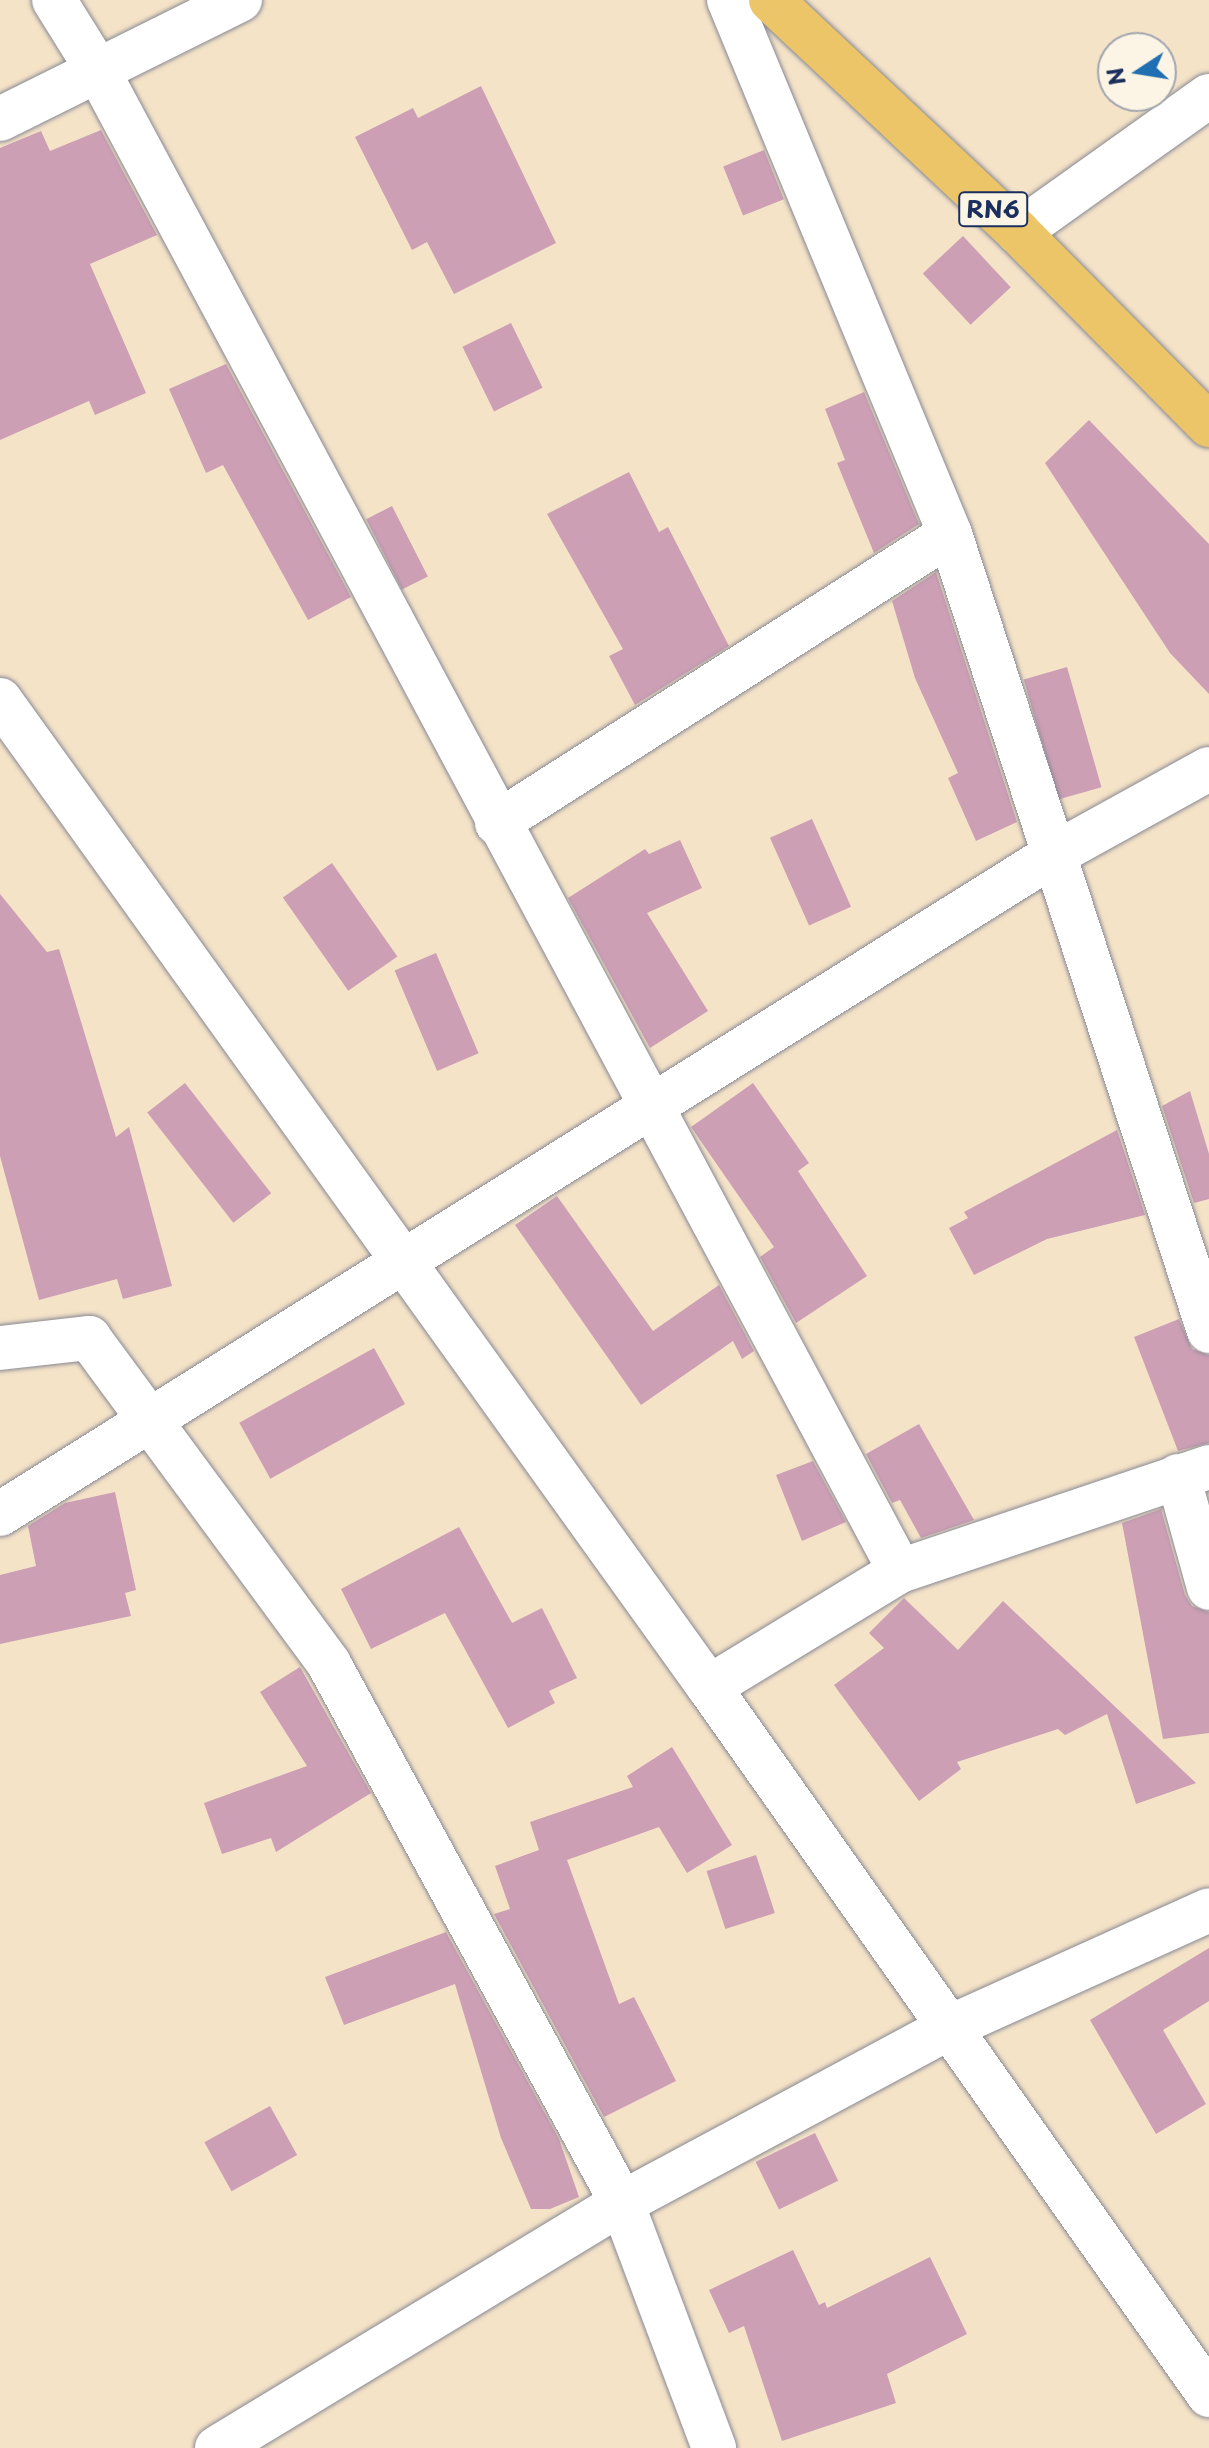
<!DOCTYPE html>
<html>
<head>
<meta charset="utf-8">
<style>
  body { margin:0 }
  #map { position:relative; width:1209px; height:2448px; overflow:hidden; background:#f5e3c8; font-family:"Playpen Sans",sans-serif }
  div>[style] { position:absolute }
  .building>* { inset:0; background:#cc9fb5; transform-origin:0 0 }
  .roads { filter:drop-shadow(0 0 2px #888993) drop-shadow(0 0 2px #888993) }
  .minor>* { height:44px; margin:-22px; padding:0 22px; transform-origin:22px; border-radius:22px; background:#fff }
  .tertiary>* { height:44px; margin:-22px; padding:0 22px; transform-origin:22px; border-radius:22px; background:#fff }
  .trunk>* { height:44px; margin:-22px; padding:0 22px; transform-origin:22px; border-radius:22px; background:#edc569 }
  span { translate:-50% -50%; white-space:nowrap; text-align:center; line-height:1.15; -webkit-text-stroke:6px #fcf5e5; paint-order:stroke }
  .shield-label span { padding:2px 6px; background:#fcf5e5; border:2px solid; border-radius:6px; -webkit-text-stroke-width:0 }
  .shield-label { font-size:24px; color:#1b2f5e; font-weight:700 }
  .north { position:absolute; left:1097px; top:32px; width:80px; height:80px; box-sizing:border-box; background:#fcf5e5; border:2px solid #a2a6af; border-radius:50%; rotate:258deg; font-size:22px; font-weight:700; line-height:32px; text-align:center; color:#1b2f5e }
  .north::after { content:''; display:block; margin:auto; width:28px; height:36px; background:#1f6fb2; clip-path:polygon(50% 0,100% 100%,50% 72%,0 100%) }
</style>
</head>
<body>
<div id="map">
  <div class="building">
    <i style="clip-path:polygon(481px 86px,556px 243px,454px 294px,427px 242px,412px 250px,355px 137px,413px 108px,418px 118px)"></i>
    <i style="clip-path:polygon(101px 130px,157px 235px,90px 264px,146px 393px,95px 415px,89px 401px,0 440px,0 148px,41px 131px,50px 151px)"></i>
    <i style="left:764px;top:150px;width:53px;height:44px;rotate:68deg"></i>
    <i style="left:963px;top:236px;width:70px;height:55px;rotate:47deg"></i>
    <i style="left:511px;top:323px;width:72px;height:54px;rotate:64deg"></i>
    <i style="clip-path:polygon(226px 364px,351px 597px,308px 620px,223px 465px,206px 473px,169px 389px)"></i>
    <i style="clip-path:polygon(864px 392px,919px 524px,874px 553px,837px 463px,845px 460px,825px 409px)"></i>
    <i style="clip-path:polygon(1089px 420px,1209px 544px,1209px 694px,1170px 653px,1045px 463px)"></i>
    <i style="clip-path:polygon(629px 472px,659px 532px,668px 527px,729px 646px,635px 705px,609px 656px,623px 649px,547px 514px)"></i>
    <i style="left:392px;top:506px;width:79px;height:29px;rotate:63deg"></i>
    <i style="clip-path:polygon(936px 572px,1017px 822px,976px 841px,948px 778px,958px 773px,915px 678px,892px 601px)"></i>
    <i style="left:1067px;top:667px;width:125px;height:45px;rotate:74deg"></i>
    <i style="left:812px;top:819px;width:96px;height:46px;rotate:66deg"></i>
    <i style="clip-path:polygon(680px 840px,702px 888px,647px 913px,708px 1011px,650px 1048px,568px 898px,645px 849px,649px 854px)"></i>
    <i style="left:332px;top:863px;width:114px;height:60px;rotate:55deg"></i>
    <i style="clip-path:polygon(0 894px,47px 952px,59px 949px,116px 1137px,129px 1127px,172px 1286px,123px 1299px,117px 1279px,39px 1300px,0 1156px)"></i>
    <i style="left:436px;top:953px;width:109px;height:45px;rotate:67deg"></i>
    <i style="left:185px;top:1083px;width:140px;height:48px;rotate:52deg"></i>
    <i style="clip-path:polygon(753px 1083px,809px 1163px,798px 1171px,867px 1276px,796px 1323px,760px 1257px,774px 1247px,691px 1127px)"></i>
    <i style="clip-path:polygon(1190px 1091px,1209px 1154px,1209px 1199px,1194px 1203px,1162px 1106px)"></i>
    <i style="clip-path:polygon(1117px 1130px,1145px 1215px,1047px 1239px,974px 1275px,949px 1228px,968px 1218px,964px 1212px)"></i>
    <i style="clip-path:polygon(557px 1196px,653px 1331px,719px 1285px,754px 1351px,742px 1359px,733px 1341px,641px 1405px,515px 1225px)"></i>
    <i style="clip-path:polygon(1179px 1319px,1192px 1349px,1209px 1355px,1209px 1443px,1178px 1451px,1134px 1337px)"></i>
    <i style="left:374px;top:1348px;width:64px;height:154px;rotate:61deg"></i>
    <i style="clip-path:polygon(919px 1424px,974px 1520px,921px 1538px,900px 1500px,892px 1503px,866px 1454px)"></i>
    <i style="clip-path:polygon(813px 1461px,846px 1522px,802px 1541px,776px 1475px)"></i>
    <i style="clip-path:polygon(115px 1492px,136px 1590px,125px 1593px,131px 1616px,0 1644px,0 1575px,36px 1566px,28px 1526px,65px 1503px)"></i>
    <i style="clip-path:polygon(1161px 1509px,1185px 1595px,1192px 1606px,1209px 1612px,1209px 1733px,1163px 1739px,1122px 1523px)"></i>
    <i style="clip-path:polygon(459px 1527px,512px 1623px,542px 1608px,577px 1678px,549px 1691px,555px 1703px,508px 1728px,445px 1613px,371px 1649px,341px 1589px)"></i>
    <i style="clip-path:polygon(904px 1598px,958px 1650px,1003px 1601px,1196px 1783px,1136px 1804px,1107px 1714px,1065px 1735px,1058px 1729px,957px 1762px,961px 1769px,919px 1801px,834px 1685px,884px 1648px,869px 1633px)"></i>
    <i style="clip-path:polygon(300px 1667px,371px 1793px,276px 1852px,271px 1838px,222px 1854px,204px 1803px,307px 1766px,260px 1692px)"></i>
    <i style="clip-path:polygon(672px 1747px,732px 1845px,687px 1873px,659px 1827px,567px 1860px,619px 2004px,634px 1997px,676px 2081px,604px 2117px,494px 1914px,510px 1909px,495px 1866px,539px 1850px,530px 1822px,633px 1787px,627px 1776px)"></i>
    <i style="left:756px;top:1855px;width:61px;height:52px;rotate:72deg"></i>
    <i style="clip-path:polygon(446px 1932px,559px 2139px,579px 2197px,550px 2209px,531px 2209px,501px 2138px,455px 1984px,344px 2025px,325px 1977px)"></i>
    <i style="clip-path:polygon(1209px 1948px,1209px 2001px,1163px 2030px,1206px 2104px,1156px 2134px,1090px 2020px)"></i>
    <i style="left:270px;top:2106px;width:56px;height:75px;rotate:61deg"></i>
    <i style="left:815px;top:2133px;width:53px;height:66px;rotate:64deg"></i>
    <i style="clip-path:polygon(793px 2250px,819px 2305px,825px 2302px,827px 2308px,930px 2257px,967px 2334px,887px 2374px,896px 2403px,782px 2441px,744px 2326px,729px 2333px,709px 2290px)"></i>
  </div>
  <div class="roads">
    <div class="minor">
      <i style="left:54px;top:0;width:81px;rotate:58.1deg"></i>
      <i style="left:97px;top:69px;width:1703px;rotate:61.87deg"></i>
      <i style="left:729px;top:0;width:578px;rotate:67.52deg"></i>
      <i style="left:950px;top:534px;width:838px;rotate:72deg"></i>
      <i style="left:0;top:119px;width:268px;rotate:-26.4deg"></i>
      <i style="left:0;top:700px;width:1215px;rotate:54.31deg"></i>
      <i style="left:709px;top:1687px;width:867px;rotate:54.77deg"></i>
      <i style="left:497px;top:823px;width:537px;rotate:-32.54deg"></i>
      <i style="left:0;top:1348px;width:90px;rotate:-6.4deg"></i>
      <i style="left:89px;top:1338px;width:405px;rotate:53.6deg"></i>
      <i style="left:329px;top:1664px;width:613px;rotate:61.47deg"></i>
      <i style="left:622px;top:2203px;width:262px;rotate:69.4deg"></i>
      <i style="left:1178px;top:1476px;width:116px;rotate:74.5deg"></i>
      <i style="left:0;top:1514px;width:1242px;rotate:-32.04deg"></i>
      <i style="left:1053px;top:855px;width:178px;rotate:-28.9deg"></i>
      <i style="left:709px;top:1687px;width:223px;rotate:-31.3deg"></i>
      <i style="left:900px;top:1571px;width:326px;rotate:-18.6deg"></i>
      <i style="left:217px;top:2448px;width:473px;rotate:-31.2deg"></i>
      <i style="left:622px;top:2203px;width:370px;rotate:-28.2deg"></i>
      <i style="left:948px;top:2028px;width:286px;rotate:-24.3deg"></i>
    </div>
    <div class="tertiary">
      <i style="left:1018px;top:232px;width:234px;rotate:-35.5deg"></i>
    </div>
    <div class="trunk">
      <i style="left:771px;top:0;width:339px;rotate:43.2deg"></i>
      <i style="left:1018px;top:232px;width:272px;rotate:45.3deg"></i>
    </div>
  </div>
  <div class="shield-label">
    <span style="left:993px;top:209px">RN6</span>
  </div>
  <div class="north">N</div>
</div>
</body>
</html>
